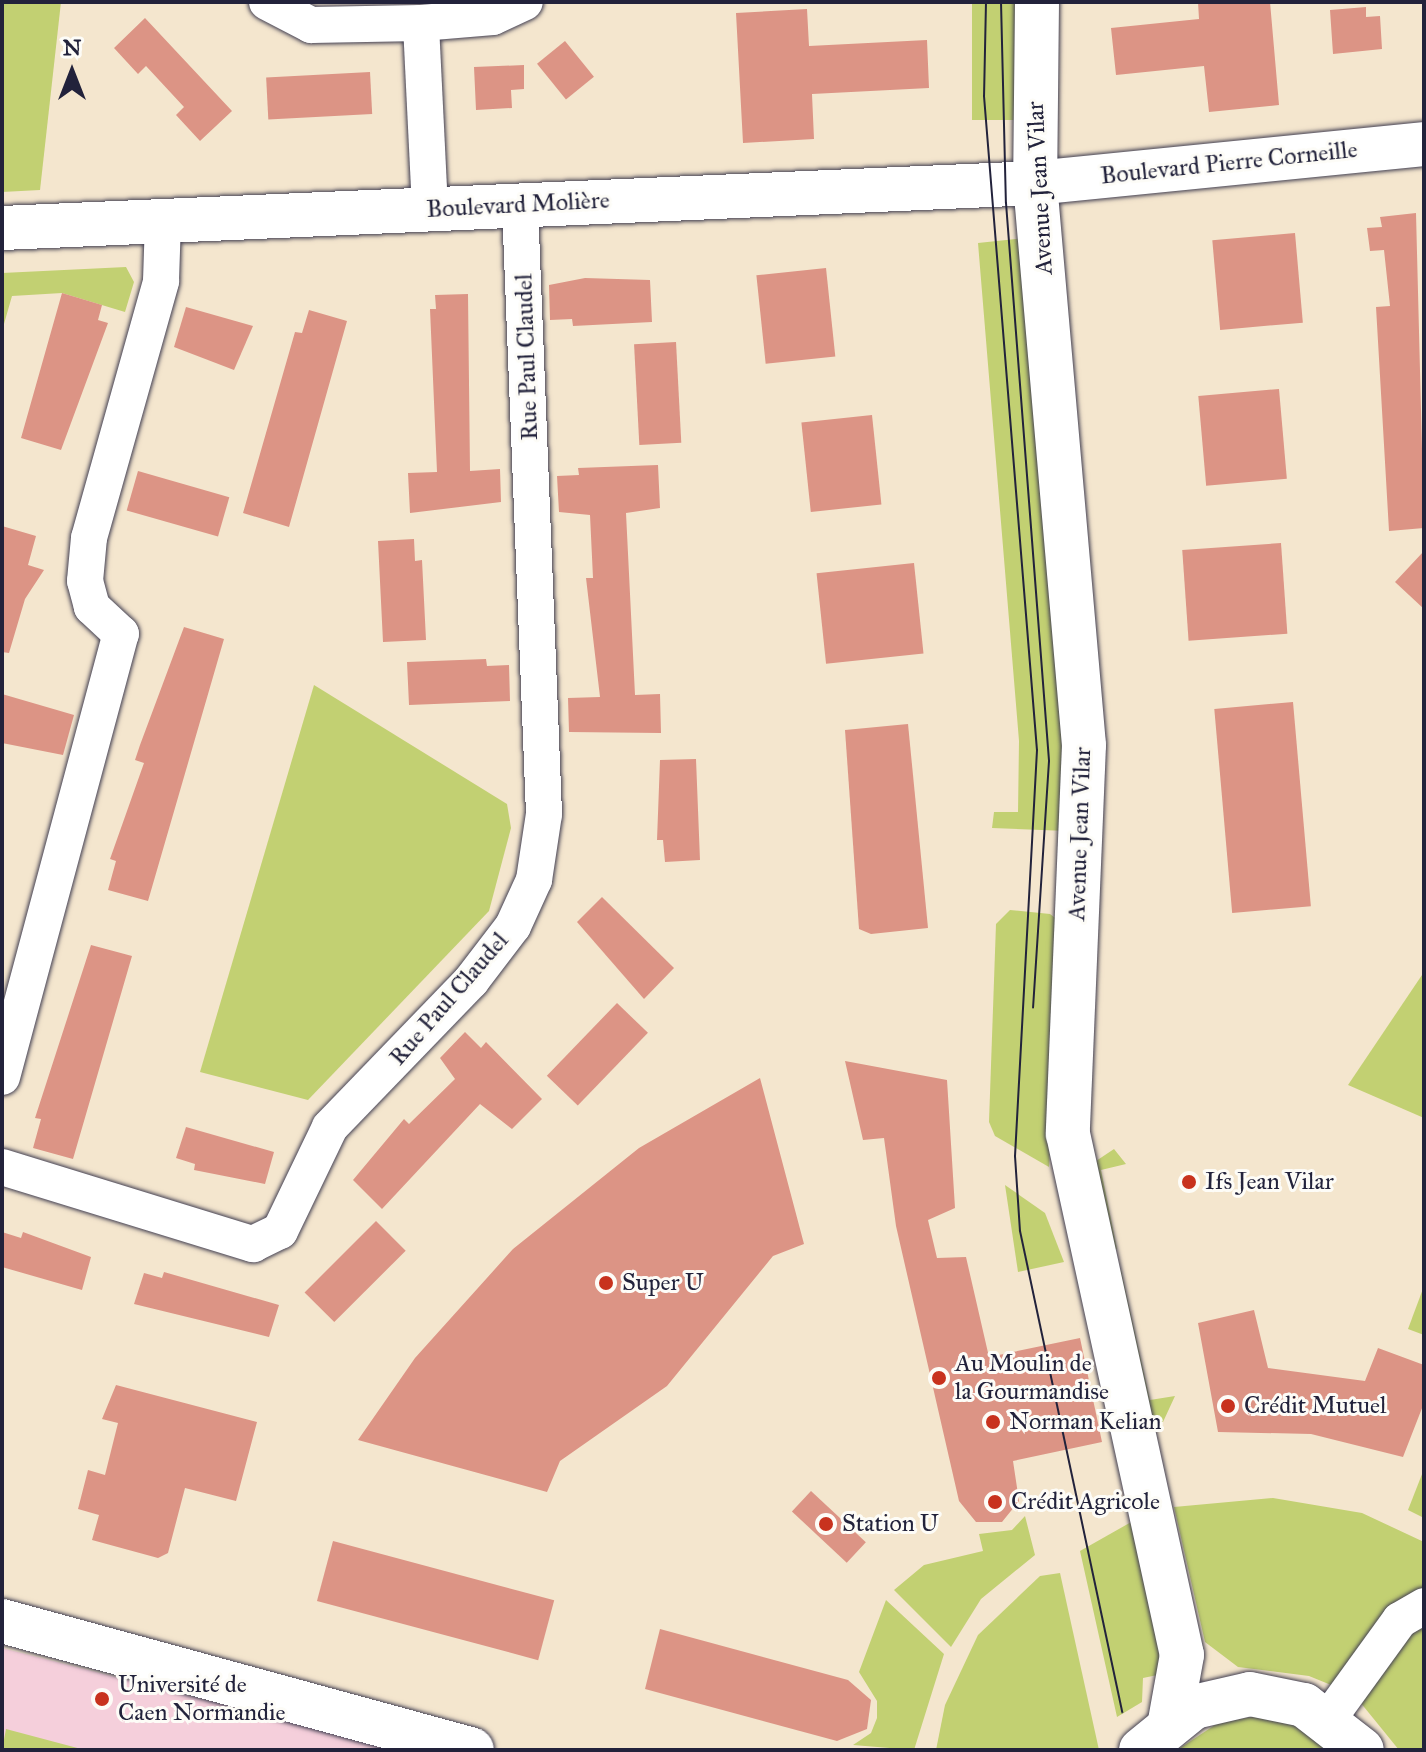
<!DOCTYPE html>
<html>
<head>
<meta charset="utf-8">
<style>
  body { margin:0 }
  #map { position:relative; width:1426px; height:1752px; overflow:hidden; background:#f4e6ce; font-family:"IM FELL Great Primer",serif }
  div>[style] { position:absolute }
  .built>* { inset:0; background:#f5cfdb }
  .green>* { inset:0; background:#c2d072; transform-origin:0 0 }
  .building>* { inset:0; background:#dc9485; transform-origin:0 0 }
  .roads { filter:drop-shadow(0 0 2px #423f51) drop-shadow(0 0 2px #423f51) }
  .street>* { height:36px; margin:-18px; padding:0 18px; transform-origin:18px; border-radius:18px; background:#fff }
  .secondary>* { height:44px; margin:-22px; padding:0 22px; transform-origin:22px; border-radius:22px; background:#fff }
  .tram>* { height:2px; margin:-1px; padding:0 1px; transform-origin:1px; border-radius:1px; background:#22223b }
  .dots>* { width:22px; height:22px; translate:-50% -50%; box-sizing:border-box; border:4px solid #fdfcf7; border-radius:50% }
  span { translate:-50% -50%; white-space:nowrap; text-align:center; line-height:1.15; -webkit-text-stroke:6px #fdfcf7; paint-order:stroke }
  .street-label { font-size:24px; color:#22223b }
  .poi-label { font-size:24px; color:#22223b }
  .left { translate:0 -50%; text-align:left }
  .frame { position:absolute; inset:0; border:4px solid #22223b; pointer-events:none }
  .north { position:absolute; left:32px; top:32px; width:80px; height:80px; -webkit-text-stroke:6px #fdfcf7; paint-order:stroke; rotate:0deg; font-size:22px; font-weight:700; line-height:32px; text-align:center; color:#22223b }
  .north::after { content:''; display:block; margin:auto; width:28px; height:36px; background:#22223b; clip-path:polygon(50% 0,100% 100%,50% 72%,0 100%) }
</style>
</head>
<body>
<div id="map">
  <div class="built">
    <i style="clip-path:polygon(2px 1648px,402px 1750px,2px 1750px)"></i>
  </div>
  <div class="green">
    <i style="clip-path:polygon(2px 2px,61px 2px,40px 190px,2px 192px)"></i>
    <i style="left:972px;top:2px;width:46px;height:118px"></i>
    <i style="clip-path:polygon(1025px 238px,1063px 686px,1067px 831px,992px 828px,994px 812px,1018px 812px,1019px 741px,978px 243px)"></i>
    <i style="clip-path:polygon(126px 267px,134px 282px,125px 312px,62px 293px,12px 296px,2px 331px,2px 273px)"></i>
    <i style="clip-path:polygon(314px 685px,507px 804px,511px 828px,489px 911px,308px 1100px,200px 1072px)"></i>
    <i style="clip-path:polygon(1010px 910px,1050px 914px,1062px 923px,1049px 1167px,995px 1136px,989px 1122px,996px 924px)"></i>
    <i style="clip-path:polygon(1424px 972px,1424px 1118px,1348px 1085px)"></i>
    <i style="clip-path:polygon(1114px 1149px,1126px 1164px,1101px 1170px,1117px 1249px,1109px 1251px,1096px 1161px)"></i>
    <i style="clip-path:polygon(1005px 1185px,1045px 1213px,1064px 1262px,1018px 1272px)"></i>
    <i style="clip-path:polygon(1121px 1270px,1150px 1400px,1175px 1396px,1163px 1422px,1152px 1425px,1113px 1272px)"></i>
    <i style="clip-path:polygon(1424px 1286px,1424px 1335px,1408px 1329px)"></i>
    <i style="clip-path:polygon(1424px 1469px,1424px 1518px,1408px 1510px)"></i>
    <i style="clip-path:polygon(1273px 1498px,1362px 1513px,1424px 1542px,1424px 1590px,1336px 1687px,1309px 1676px,1238px 1667px,1205px 1642px,1174px 1507px)"></i>
    <i style="clip-path:polygon(1025px 1516px,1035px 1555px,981px 1599px,951px 1647px,894px 1590px,924px 1565px,983px 1551px,979px 1534px,1012px 1530px)"></i>
    <i style="clip-path:polygon(1133px 1521px,1167px 1673px,1143px 1678px,1142px 1702px,1117px 1717px,1080px 1551px)"></i>
    <i style="clip-path:polygon(1060px 1573px,1099px 1750px,936px 1750px,945px 1705px,978px 1635px,1040px 1576px)"></i>
    <i style="clip-path:polygon(886px 1600px,944px 1654px,914px 1750px,853px 1745px,871px 1733px,877px 1718px,877px 1701px,859px 1672px)"></i>
    <i style="clip-path:polygon(1424px 1625px,1424px 1750px,1399px 1750px,1360px 1702px,1401px 1640px)"></i>
    <i style="clip-path:polygon(1257px 1716px,1294px 1722px,1337px 1750px,1177px 1750px,1218px 1723px)"></i>
    <i style="clip-path:polygon(6px 1729px,85px 1750px,2px 1750px)"></i>
  </div>
  <div class="building">
    <i style="clip-path:polygon(1198px 2px,1270px 2px,1279px 105px,1209px 112px,1204px 66px,1116px 75px,1111px 28px,1199px 19px)"></i>
    <i style="clip-path:polygon(1366px 7px,1366px 17px,1380px 16px,1382px 49px,1333px 54px,1330px 10px)"></i>
    <i style="clip-path:polygon(807px 9px,809px 46px,927px 40px,929px 88px,812px 94px,814px 139px,743px 143px,736px 13px)"></i>
    <i style="clip-path:polygon(145px 18px,232px 111px,200px 141px,176px 115px,184px 107px,146px 66px,138px 74px,114px 48px)"></i>
    <i style="left:565px;top:41px;width:46px;height:36px;rotate:51deg"></i>
    <i style="clip-path:polygon(524px 65px,524px 89px,511px 90px,512px 108px,476px 110px,474px 67px)"></i>
    <i style="left:370px;top:72px;width:42px;height:104px;rotate:87deg"></i>
    <i style="clip-path:polygon(1416px 213px,1424px 528px,1389px 531px,1376px 307px,1390px 306px,1384px 250px,1370px 251px,1367px 228px,1382px 227px,1380px 217px)"></i>
    <i style="left:1295px;top:233px;width:90px;height:83px;rotate:85deg"></i>
    <i style="left:826px;top:268px;width:89px;height:70px;rotate:84deg"></i>
    <i style="clip-path:polygon(585px 278px,650px 280px,652px 322px,573px 326px,572px 319px,550px 320px,549px 285px)"></i>
    <i style="clip-path:polygon(62px 293px,102px 305px,98px 320px,108px 323px,61px 450px,21px 438px)"></i>
    <i style="clip-path:polygon(468px 294px,470px 471px,500px 469px,501px 502px,410px 513px,408px 473px,437px 472px,430px 309px,436px 309px,435px 295px)"></i>
    <i style="clip-path:polygon(186px 307px,253px 326px,234px 370px,174px 347px)"></i>
    <i style="clip-path:polygon(309px 310px,347px 321px,289px 527px,243px 513px,295px 332px,302px 333px)"></i>
    <i style="left:676px;top:342px;width:101px;height:42px;rotate:87deg"></i>
    <i style="left:1279px;top:389px;width:90px;height:81px;rotate:85deg"></i>
    <i style="left:872px;top:415px;width:90px;height:71px;rotate:84deg"></i>
    <i style="clip-path:polygon(658px 465px,660px 508px,626px 513px,635px 695px,660px 694px,661px 733px,569px 732px,568px 698px,600px 697px,586px 578px,593px 578px,590px 515px,559px 512px,557px 476px,579px 475px,578px 468px)"></i>
    <i style="left:138px;top:471px;width:95px;height:41px;rotate:16deg"></i>
    <i style="clip-path:polygon(2px 526px,36px 536px,28px 565px,44px 570px,25px 599px,9px 653px,2px 652px)"></i>
    <i style="clip-path:polygon(414px 539px,415px 561px,422px 560px,426px 640px,383px 642px,378px 541px)"></i>
    <i style="left:1281px;top:543px;width:91px;height:99px;rotate:86deg"></i>
    <i style="clip-path:polygon(1424px 551px,1424px 609px,1395px 582px)"></i>
    <i style="left:914px;top:563px;width:91px;height:98px;rotate:84deg"></i>
    <i style="clip-path:polygon(184px 627px,224px 639px,148px 901px,108px 890px,116px 861px,110px 859px,144px 763px,135px 760px,140px 745px)"></i>
    <i style="clip-path:polygon(486px 659px,487px 666px,509px 665px,510px 701px,409px 705px,407px 662px)"></i>
    <i style="clip-path:polygon(2px 694px,74px 715px,63px 755px,2px 743px)"></i>
    <i style="left:1293px;top:702px;width:205px;height:79px;rotate:85deg"></i>
    <i style="clip-path:polygon(908px 724px,928px 928px,871px 934px,859px 929px,845px 730px)"></i>
    <i style="clip-path:polygon(696px 759px,700px 860px,665px 862px,663px 840px,657px 840px,660px 760px)"></i>
    <i style="clip-path:polygon(602px 897px,674px 968px,644px 999px,577px 922px)"></i>
    <i style="clip-path:polygon(91px 945px,132px 956px,73px 1159px,33px 1148px,41px 1119px,35px 1118px)"></i>
    <i style="left:617px;top:1003px;width:43px;height:101px;rotate:44deg"></i>
    <i style="clip-path:polygon(465px 1032px,481px 1048px,486px 1042px,542px 1099px,512px 1129px,480px 1104px,382px 1209px,353px 1180px,404px 1119px,409px 1124px,455px 1079px,440px 1058px)"></i>
    <i style="clip-path:polygon(845px 1061px,947px 1080px,955px 1208px,928px 1220px,937px 1258px,966px 1257px,989px 1357px,1080px 1338px,1102px 1442px,1013px 1461px,1019px 1501px,1002px 1522px,976px 1522px,959px 1501px,896px 1226px,884px 1138px,863px 1140px)"></i>
    <i style="clip-path:polygon(760px 1078px,804px 1244px,773px 1256px,667px 1386px,560px 1461px,547px 1492px,358px 1440px,415px 1358px,513px 1249px,639px 1148px)"></i>
    <i style="clip-path:polygon(186px 1127px,274px 1152px,265px 1184px,194px 1170px,195px 1164px,176px 1158px)"></i>
    <i style="left:376px;top:1221px;width:42px;height:101px;rotate:45deg"></i>
    <i style="clip-path:polygon(2px 1232px,21px 1238px,23px 1232px,91px 1257px,82px 1290px,2px 1267px)"></i>
    <i style="clip-path:polygon(164px 1272px,279px 1305px,269px 1337px,134px 1304px,144px 1273px,162px 1278px)"></i>
    <i style="clip-path:polygon(1254px 1310px,1268px 1368px,1365px 1381px,1378px 1348px,1424px 1365px,1424px 1403px,1403px 1457px,1311px 1434px,1218px 1432px,1198px 1323px)"></i>
    <i style="clip-path:polygon(116px 1385px,257px 1422px,236px 1501px,185px 1488px,168px 1553px,158px 1558px,92px 1540px,99px 1515px,78px 1509px,88px 1470px,105px 1475px,118px 1423px,102px 1419px)"></i>
    <i style="left:811px;top:1491px;width:75px;height:28px;rotate:43deg"></i>
    <i style="left:333px;top:1541px;width:229px;height:62px;rotate:15deg"></i>
    <i style="clip-path:polygon(660px 1629px,848px 1680px,871px 1700px,867px 1729px,837px 1741px,645px 1689px)"></i>
  </div>
  <div class="roads">
    <div class="street">
      <i style="left:267px;top:2px;width:50px;rotate:27.6deg"></i>
      <i style="left:311px;top:25px;width:110px;rotate:-1deg"></i>
      <i style="left:430px;top:209px;width:186px;rotate:-92.8deg"></i>
      <i style="left:421px;top:23px;width:72px;rotate:-4.8deg"></i>
      <i style="left:493px;top:17px;width:35px;rotate:-25deg"></i>
      <i style="left:2px;top:1077px;width:459px;rotate:-75deg"></i>
      <i style="left:121px;top:634px;width:40px;rotate:-137deg"></i>
      <i style="left:92px;top:607px;width:27px;rotate:-105deg"></i>
      <i style="left:85px;top:581px;width:43px;rotate:-84.7deg"></i>
      <i style="left:89px;top:538px;width:267px;rotate:-74.3deg"></i>
      <i style="left:161px;top:281px;width:60px;rotate:-88.1deg"></i>
      <i style="left:2px;top:1167px;width:263px;rotate:17.1deg"></i>
      <i style="left:253px;top:1244px;width:30px;rotate:-26deg"></i>
      <i style="left:280px;top:1231px;width:115px;rotate:-64.3deg"></i>
      <i style="left:330px;top:1127px;width:203px;rotate:-46deg"></i>
      <i style="left:471px;top:981px;width:69px;rotate:-52.6deg"></i>
      <i style="left:513px;top:926px;width:51px;rotate:-65.5deg"></i>
      <i style="left:534px;top:880px;width:67px;rotate:-81.4deg"></i>
      <i style="left:544px;top:814px;width:609px;rotate:-92.26deg"></i>
      <i style="left:1329px;top:1718px;width:121px;rotate:-54.1deg"></i>
      <i style="left:1400px;top:1620px;width:28px;rotate:-30deg"></i>
    </div>
    <div class="secondary">
      <i style="left:1037px;top:2px;width:181px;rotate:90.6deg"></i>
      <i style="left:1035px;top:183px;width:564px;rotate:85.02deg"></i>
      <i style="left:1084px;top:745px;width:389px;rotate:92.4deg"></i>
      <i style="left:1068px;top:1134px;width:533px;rotate:77.66deg"></i>
      <i style="left:1182px;top:1655px;width:67px;rotate:100.3deg"></i>
      <i style="left:2px;top:228px;width:1034px;rotate:-2.49deg"></i>
      <i style="left:1035px;top:183px;width:391px;rotate:-5.7deg"></i>
      <i style="left:2px;top:1621px;width:487px;rotate:15.3deg"></i>
      <i style="left:1141px;top:1750px;width:68px;rotate:-39.1deg"></i>
      <i style="left:1194px;top:1707px;width:57px;rotate:-13.1deg"></i>
      <i style="left:1250px;top:1694px;width:55px;rotate:11.5deg"></i>
      <i style="left:1304px;top:1705px;width:73px;rotate:37.8deg"></i>
    </div>
  </div>
  <div class="tram">
    <i style="left:986px;top:2px;width:94px;rotate:91.2deg"></i>
    <i style="left:984px;top:96px;width:656px;rotate:85.37deg"></i>
    <i style="left:1037px;top:750px;width:407px;rotate:93.1deg"></i>
    <i style="left:1015px;top:1156px;width:75px;rotate:86.2deg"></i>
    <i style="left:1020px;top:1231px;width:492px;rotate:78deg"></i>
    <i style="left:1001px;top:2px;width:201px;rotate:88.6deg"></i>
    <i style="left:1006px;top:203px;width:560px;rotate:85.59deg"></i>
    <i style="left:1049px;top:761px;width:247px;rotate:93.7deg"></i>
  </div>
  <div class="dots">
    <i style="left:1189px;top:1182px;background:#c8321e"></i>
    <i style="left:606px;top:1283px;background:#c8321e"></i>
    <i style="left:939px;top:1378px;background:#c8321e"></i>
    <i style="left:1228px;top:1406px;background:#c8321e"></i>
    <i style="left:993px;top:1422px;background:#c8321e"></i>
    <i style="left:995px;top:1502px;background:#c8321e"></i>
    <i style="left:826px;top:1524px;background:#c8321e"></i>
    <i style="left:102px;top:1699px;background:#c8321e"></i>
  </div>
  <div class="street-label">
    <span style="left:1229px;top:163px;rotate:-6deg">Boulevard Pierre Corneille</span>
    <span style="left:1040px;top:188px;rotate:-93deg">Avenue Jean Vilar</span>
    <span style="left:518px;top:205px;rotate:-3deg">Boulevard Molière</span>
    <span style="left:527px;top:357px;rotate:-92deg">Rue Paul Claudel</span>
    <span style="left:1080px;top:834px;rotate:-88deg">Avenue Jean Vilar</span>
    <span style="left:449px;top:999px;rotate:-49deg">Rue Paul Claudel</span>
  </div>
  <div class="poi-label">
    <span class="left" style="left:1205px;top:1182px">Ifs Jean Vilar</span>
    <span class="left" style="left:622px;top:1283px">Super U</span>
    <span class="left" style="left:955px;top:1378px">Au Moulin de<br>la Gourmandise</span>
    <span class="left" style="left:1244px;top:1406px">Crédit Mutuel</span>
    <span class="left" style="left:1009px;top:1422px">Norman Kelian</span>
    <span class="left" style="left:1011px;top:1502px">Crédit Agricole</span>
    <span class="left" style="left:842px;top:1524px">Station U</span>
    <span class="left" style="left:118px;top:1699px">Université de<br>Caen Normandie</span>
  </div>
  <div class="frame"></div>
  <div class="north">N</div>
</div>
</body>
</html>
